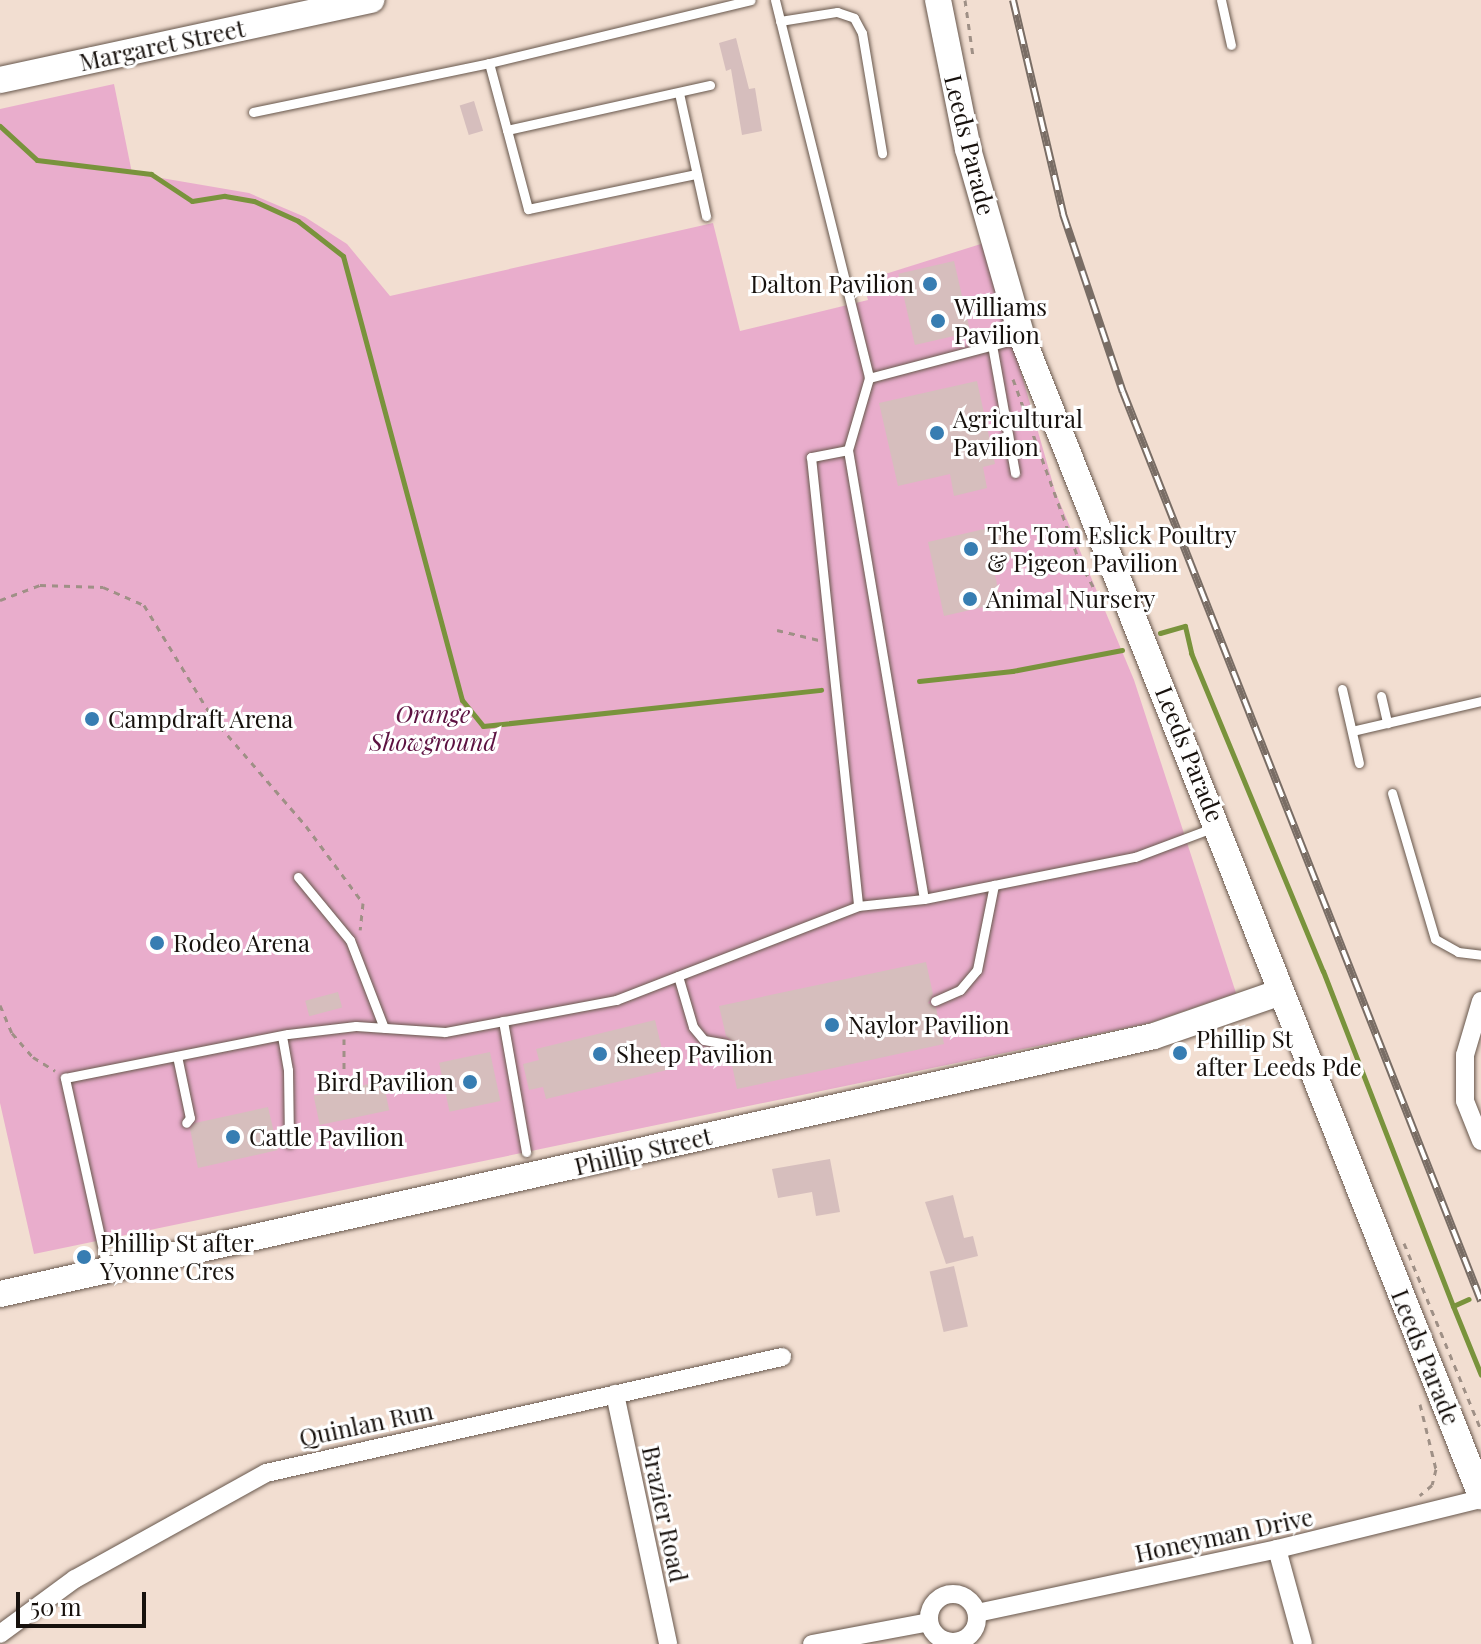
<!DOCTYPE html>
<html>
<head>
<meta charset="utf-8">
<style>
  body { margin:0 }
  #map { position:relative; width:1481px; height:1644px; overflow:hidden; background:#f2ded1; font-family:"Playfair Display",serif }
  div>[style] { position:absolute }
  .green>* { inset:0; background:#e9adcc }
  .stream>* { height:5px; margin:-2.5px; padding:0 2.5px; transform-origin:2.5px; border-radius:2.5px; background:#79933c }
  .building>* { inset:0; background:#d6bebd; transform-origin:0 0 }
  .path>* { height:3px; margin-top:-1.5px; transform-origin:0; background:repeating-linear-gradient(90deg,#9f9086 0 6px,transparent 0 12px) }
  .roads { filter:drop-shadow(0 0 2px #67574c) drop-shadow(0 0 2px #67574c) }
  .lane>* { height:9px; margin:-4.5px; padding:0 4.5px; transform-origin:4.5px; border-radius:4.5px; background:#fff }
  .street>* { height:18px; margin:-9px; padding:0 9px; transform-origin:9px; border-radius:9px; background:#fff }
  .street>.ring { margin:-9px; padding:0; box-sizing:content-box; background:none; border:18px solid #fff; border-radius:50% }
  .secondary>* { height:26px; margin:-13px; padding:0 13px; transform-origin:13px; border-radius:13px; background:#fff }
  .rail>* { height:8px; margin-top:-4px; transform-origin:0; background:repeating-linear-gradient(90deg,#fff 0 15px,#796d65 0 30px); box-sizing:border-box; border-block:2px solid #796d65 }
  .dots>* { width:22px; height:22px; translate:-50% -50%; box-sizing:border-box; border:4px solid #fff; border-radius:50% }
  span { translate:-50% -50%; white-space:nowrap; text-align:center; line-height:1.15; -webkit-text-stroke:6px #fff; paint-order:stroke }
  .street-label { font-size:24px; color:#17110d }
  .poi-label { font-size:24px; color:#17110d }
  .right { translate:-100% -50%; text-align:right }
  .left { translate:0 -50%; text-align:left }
  .park-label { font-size:24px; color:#5c1141; font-style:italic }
  .scale { position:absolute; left:16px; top:1592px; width:130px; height:36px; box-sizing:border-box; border:4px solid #17110d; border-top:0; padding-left:10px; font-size:24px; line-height:28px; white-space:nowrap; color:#17110d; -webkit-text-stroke:6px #fff; paint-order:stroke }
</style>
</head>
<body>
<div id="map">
  <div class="green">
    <i style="clip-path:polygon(114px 84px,132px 173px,249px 193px,305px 217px,347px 244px,390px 296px,713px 223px,740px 331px,868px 300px,863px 281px,984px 243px,1055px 491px,1134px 680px,1236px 993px,1149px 1023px,34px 1254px,0 1103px,0 109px)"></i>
  </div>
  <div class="stream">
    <i style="left:0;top:126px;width:50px;rotate:42.6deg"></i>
    <i style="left:37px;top:160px;width:115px;rotate:7deg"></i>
    <i style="left:151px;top:174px;width:49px;rotate:33.4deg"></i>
    <i style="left:192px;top:201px;width:33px;rotate:-9deg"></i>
    <i style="left:225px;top:196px;width:29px;rotate:10deg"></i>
    <i style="left:254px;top:201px;width:48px;rotate:24.4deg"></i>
    <i style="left:298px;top:221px;width:57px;rotate:37.9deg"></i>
    <i style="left:343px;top:256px;width:460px;rotate:75deg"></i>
    <i style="left:462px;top:700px;width:33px;rotate:51deg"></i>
    <i style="left:483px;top:726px;width:340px;rotate:-6.1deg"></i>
    <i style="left:1160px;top:633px;width:26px;rotate:-16deg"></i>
    <i style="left:1185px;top:626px;width:28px;rotate:77deg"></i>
    <i style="left:1191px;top:653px;width:344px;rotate:67.5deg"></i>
    <i style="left:1323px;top:971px;width:359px;rotate:68.8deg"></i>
    <i style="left:1453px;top:1306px;width:17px;rotate:-24deg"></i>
    <i style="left:919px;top:681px;width:94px;rotate:-6.1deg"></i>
    <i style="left:1012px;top:671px;width:112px;rotate:-10.8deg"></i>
    <i style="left:1453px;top:1306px;width:74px;rotate:67.9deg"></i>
  </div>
  <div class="building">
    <i style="clip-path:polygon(736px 38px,749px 89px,755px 88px,762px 131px,742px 135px,731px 69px,726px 71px,719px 43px)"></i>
    <i style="left:474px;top:101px;width:31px;height:15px;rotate:73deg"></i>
    <i style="left:954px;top:261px;width:73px;height:57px;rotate:77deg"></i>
    <i style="clip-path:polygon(977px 381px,995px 464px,983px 467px,987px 488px,954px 496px,950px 474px,898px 486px,879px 403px)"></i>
    <i style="clip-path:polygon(1006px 524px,1014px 556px,992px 561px,1001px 603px,944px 616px,928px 542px)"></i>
    <i style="clip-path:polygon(926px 962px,933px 994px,928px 1003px,936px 1008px,944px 1044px,737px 1089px,729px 1051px,734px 1042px,726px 1036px,719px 1006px)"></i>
    <i style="left:338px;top:992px;width:16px;height:34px;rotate:75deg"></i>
    <i style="clip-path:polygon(655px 1020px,667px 1070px,546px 1099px,543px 1087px,529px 1090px,523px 1064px,539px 1060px,536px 1049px)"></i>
    <i style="left:490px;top:1052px;width:50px;height:52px;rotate:78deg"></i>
    <i style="left:383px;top:1081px;width:30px;height:71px;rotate:78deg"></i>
    <i style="clip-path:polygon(268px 1107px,278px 1150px,198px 1168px,190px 1129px,195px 1123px)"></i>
    <i style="clip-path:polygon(830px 1159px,840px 1212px,816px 1216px,812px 1192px,778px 1198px,772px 1169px)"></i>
    <i style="clip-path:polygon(953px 1195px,964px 1238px,973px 1236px,978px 1256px,946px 1264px,925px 1202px)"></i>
    <i style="left:954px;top:1266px;width:62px;height:25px;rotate:77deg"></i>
  </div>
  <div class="path">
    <i style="left:965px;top:0;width:57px;rotate:81.9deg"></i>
    <i style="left:1013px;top:379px;width:193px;rotate:70deg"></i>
    <i style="left:1079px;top:560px;width:55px;rotate:62deg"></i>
    <i style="left:0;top:600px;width:43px;rotate:-20.6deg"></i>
    <i style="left:40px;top:585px;width:63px;rotate:1.8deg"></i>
    <i style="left:103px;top:587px;width:45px;rotate:23.7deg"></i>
    <i style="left:144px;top:605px;width:131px;rotate:58.7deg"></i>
    <i style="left:212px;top:717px;width:144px;rotate:49.2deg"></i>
    <i style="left:306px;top:826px;width:96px;rotate:53.5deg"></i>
    <i style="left:363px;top:903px;width:27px;rotate:96deg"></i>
    <i style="left:777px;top:630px;width:43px;rotate:13.4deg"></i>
    <i style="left:0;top:1005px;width:30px;rotate:67deg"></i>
    <i style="left:12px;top:1033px;width:32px;rotate:49deg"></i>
    <i style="left:33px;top:1057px;width:26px;rotate:32deg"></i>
    <i style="left:344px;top:1039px;width:44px;rotate:90deg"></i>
    <i style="left:1404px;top:1243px;width:202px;rotate:67.6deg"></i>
    <i style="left:1420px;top:1404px;width:67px;rotate:76.2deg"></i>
    <i style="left:1436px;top:1469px;width:16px;rotate:104deg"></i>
    <i style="left:1432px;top:1485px;width:16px;rotate:140deg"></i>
  </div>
  <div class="roads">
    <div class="lane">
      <i style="left:775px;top:0;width:390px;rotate:76deg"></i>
      <i style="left:869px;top:378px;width:75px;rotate:106.3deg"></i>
      <i style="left:848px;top:450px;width:455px;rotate:80.4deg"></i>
      <i style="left:1221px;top:0;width:46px;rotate:77.5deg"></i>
      <i style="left:780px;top:21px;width:58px;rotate:-9deg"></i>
      <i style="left:837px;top:12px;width:18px;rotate:19deg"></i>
      <i style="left:854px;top:18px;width:17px;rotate:62deg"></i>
      <i style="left:862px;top:33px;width:122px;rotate:80.5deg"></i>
      <i style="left:489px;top:63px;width:69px;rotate:75deg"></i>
      <i style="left:507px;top:130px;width:208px;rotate:-12.5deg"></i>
      <i style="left:679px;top:93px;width:126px;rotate:77.6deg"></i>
      <i style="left:253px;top:112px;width:241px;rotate:-11.7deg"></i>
      <i style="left:489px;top:63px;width:269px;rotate:-13.5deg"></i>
      <i style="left:507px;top:130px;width:82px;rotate:75.1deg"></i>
      <i style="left:528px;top:209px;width:172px;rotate:-11.8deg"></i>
      <i style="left:992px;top:345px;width:130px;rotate:79.8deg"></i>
      <i style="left:869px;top:378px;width:156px;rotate:-14.8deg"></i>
      <i style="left:848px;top:450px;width:38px;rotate:169deg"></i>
      <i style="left:811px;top:457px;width:451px;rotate:84deg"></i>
      <i style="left:1342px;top:689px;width:76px;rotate:77.1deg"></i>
      <i style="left:1381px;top:696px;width:28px;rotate:77deg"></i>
      <i style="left:1352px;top:731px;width:132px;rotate:-13.1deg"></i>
      <i style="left:1392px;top:793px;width:152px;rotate:73.6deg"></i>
      <i style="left:1435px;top:939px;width:26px;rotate:29deg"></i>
      <i style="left:1458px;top:952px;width:23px;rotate:7deg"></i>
      <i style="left:298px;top:877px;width:82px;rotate:50.5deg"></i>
      <i style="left:350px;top:940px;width:94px;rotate:68.9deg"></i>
      <i style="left:678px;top:976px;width:53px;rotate:73.6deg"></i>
      <i style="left:693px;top:1027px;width:17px;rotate:50deg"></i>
      <i style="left:704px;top:1040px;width:23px;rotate:10deg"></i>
      <i style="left:935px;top:1001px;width:27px;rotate:-24deg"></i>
      <i style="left:960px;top:990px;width:26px;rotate:-50deg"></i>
      <i style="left:977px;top:970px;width:87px;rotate:-78.7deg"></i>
      <i style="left:503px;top:1021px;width:133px;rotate:80deg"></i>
      <i style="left:282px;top:1036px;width:35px;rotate:80deg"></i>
      <i style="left:288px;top:1070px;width:73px;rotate:89.2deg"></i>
      <i style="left:177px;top:1056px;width:63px;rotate:78.2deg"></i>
      <i style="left:190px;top:1118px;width:6px;rotate:129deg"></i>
      <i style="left:107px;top:1268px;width:195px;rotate:-102.5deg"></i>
      <i style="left:65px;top:1078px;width:227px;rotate:-11.2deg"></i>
      <i style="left:288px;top:1034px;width:68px;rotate:-6.7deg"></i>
      <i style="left:356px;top:1026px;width:89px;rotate:3.9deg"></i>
      <i style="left:445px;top:1032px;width:174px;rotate:-10.6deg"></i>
      <i style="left:616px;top:1000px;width:260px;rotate:-21.2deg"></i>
      <i style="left:858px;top:906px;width:66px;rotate:-6.1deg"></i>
      <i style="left:924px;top:899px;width:215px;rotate:-11.3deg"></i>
      <i style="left:1135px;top:857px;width:85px;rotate:-20.6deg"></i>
    </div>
    <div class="street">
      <i style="left:1481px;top:1001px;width:56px;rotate:106.5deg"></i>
      <i style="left:1465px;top:1055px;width:46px;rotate:90deg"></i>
      <i style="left:1465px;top:1101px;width:43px;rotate:68.2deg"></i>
      <i style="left:615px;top:1394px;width:256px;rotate:78deg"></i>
      <i style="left:1277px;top:1549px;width:98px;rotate:74.7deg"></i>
      <i class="ring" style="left:929px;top:1594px;width:30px;height:30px"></i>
      <i style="left:977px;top:1613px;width:307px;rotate:-12deg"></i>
      <i style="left:1277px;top:1549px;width:210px;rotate:-13.8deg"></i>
      <i style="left:0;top:1634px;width:93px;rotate:-36.3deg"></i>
      <i style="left:75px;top:1579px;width:218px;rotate:-29deg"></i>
      <i style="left:266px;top:1473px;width:529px;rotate:-12.67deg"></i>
      <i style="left:812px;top:1644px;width:119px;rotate:-10.6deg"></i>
    </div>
    <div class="secondary">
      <i style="left:938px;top:0;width:152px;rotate:78.6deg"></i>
      <i style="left:968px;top:149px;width:196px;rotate:74deg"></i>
      <i style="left:1022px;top:337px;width:1247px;rotate:68.39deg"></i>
      <i style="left:0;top:80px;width:380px;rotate:-12.2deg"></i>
      <i style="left:0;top:1294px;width:1182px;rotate:-12.6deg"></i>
      <i style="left:1154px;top:1036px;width:134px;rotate:-19.1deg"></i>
    </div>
  </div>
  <div class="rail">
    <i style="left:1013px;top:0;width:220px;rotate:76.8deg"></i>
    <i style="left:1063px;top:214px;width:188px;rotate:71.4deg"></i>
    <i style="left:1123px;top:392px;width:977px;rotate:68.5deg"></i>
  </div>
  <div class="dots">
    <i style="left:930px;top:284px;background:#377db2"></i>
    <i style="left:938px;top:321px;background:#377db2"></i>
    <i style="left:937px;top:433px;background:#377db2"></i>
    <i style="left:971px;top:549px;background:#377db2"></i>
    <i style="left:970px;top:599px;background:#377db2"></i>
    <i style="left:92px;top:719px;background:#377db2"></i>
    <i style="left:157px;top:943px;background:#377db2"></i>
    <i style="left:832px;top:1025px;background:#377db2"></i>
    <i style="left:1180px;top:1053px;background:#377db2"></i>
    <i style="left:600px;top:1054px;background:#377db2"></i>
    <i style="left:470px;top:1082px;background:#377db2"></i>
    <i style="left:233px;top:1137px;background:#377db2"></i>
    <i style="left:84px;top:1257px;background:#377db2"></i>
  </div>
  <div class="street-label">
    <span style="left:162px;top:45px;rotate:-12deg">Margaret Street</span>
    <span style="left:970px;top:145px;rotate:76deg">Leeds Parade</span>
    <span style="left:1190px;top:754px;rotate:68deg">Leeds Parade</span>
    <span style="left:643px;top:1151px;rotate:-13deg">Phillip Street</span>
    <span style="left:1426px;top:1357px;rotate:68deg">Leeds Parade</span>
    <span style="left:366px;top:1424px;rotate:-12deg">Quinlan Run</span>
    <span style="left:665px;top:1514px;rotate:78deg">Brazier Road</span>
    <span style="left:1224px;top:1535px;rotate:-12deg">Honeyman Drive</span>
  </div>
  <div class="poi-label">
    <span class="right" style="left:914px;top:284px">Dalton Pavilion</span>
    <span class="left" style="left:954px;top:321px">Williams<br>Pavilion</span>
    <span class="left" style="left:953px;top:433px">Agricultural<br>Pavilion</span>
    <span class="left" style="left:987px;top:549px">The Tom Eslick Poultry<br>&amp; Pigeon Pavilion</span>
    <span class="left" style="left:986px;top:599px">Animal Nursery</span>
    <span class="left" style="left:108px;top:719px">Campdraft Arena</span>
    <span class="left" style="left:173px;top:943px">Rodeo Arena</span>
    <span class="left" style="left:848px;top:1025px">Naylor Pavilion</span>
    <span class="left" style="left:1196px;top:1053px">Phillip St<br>after Leeds Pde</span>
    <span class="left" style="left:616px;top:1054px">Sheep Pavilion</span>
    <span class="right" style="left:454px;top:1082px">Bird Pavilion</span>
    <span class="left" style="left:249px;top:1137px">Cattle Pavilion</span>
    <span class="left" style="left:100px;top:1257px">Phillip St after<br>Yvonne Cres</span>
  </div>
  <div class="park-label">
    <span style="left:433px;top:728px">Orange<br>Showground</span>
  </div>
  <div class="scale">50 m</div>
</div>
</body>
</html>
